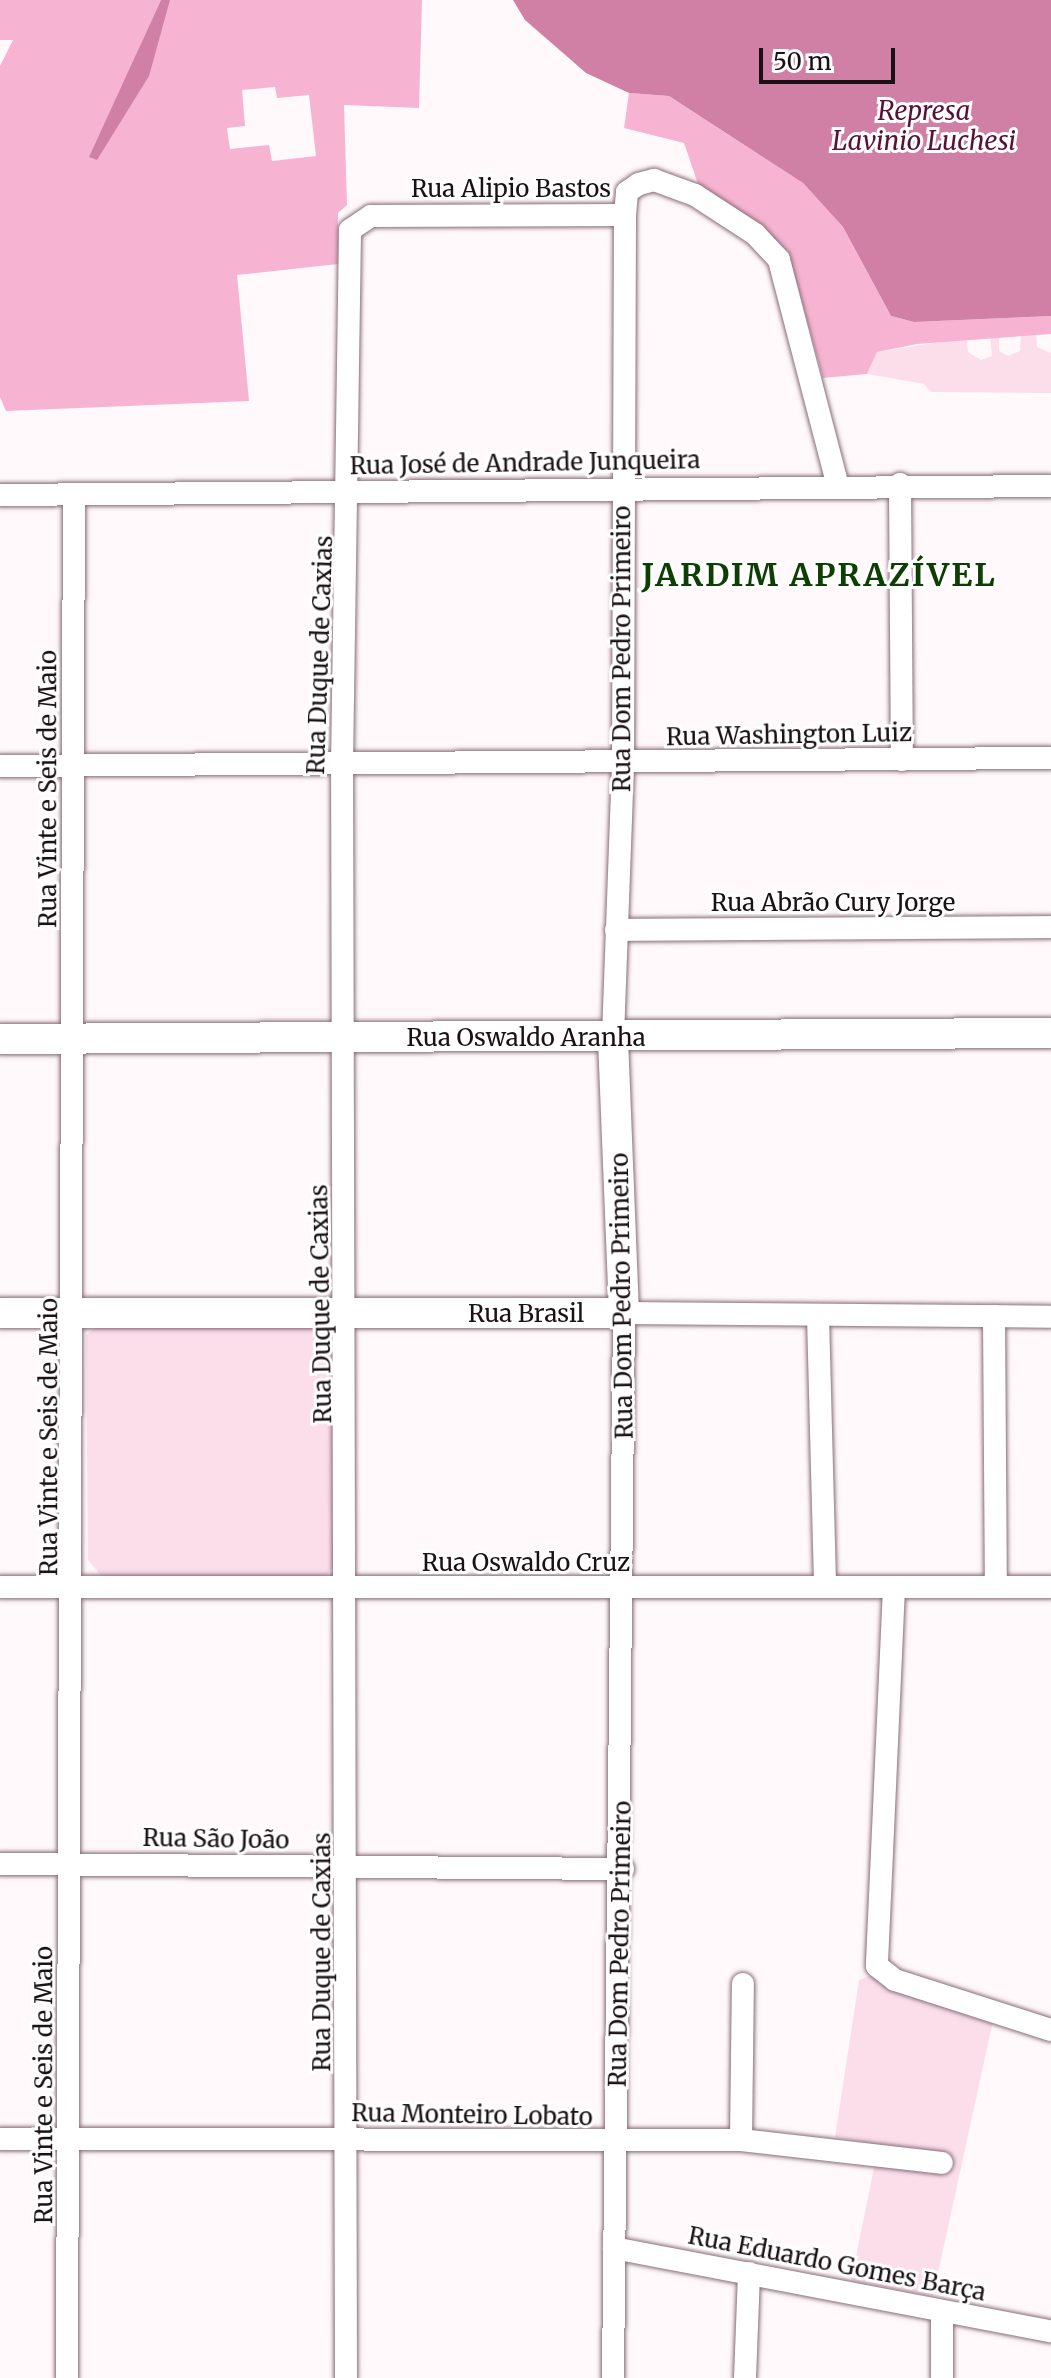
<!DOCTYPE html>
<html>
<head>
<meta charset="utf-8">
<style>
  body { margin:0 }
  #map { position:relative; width:1051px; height:2378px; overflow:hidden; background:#fff9fb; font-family:Merriweather,serif }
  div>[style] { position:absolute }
  .green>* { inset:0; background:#fcdeeb }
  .forest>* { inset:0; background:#f7b4d2 }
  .water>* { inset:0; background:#d080a5 }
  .roads { filter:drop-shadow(0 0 2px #886d79) drop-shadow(0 0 2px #886d79) }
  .street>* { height:22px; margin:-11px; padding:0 11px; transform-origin:11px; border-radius:11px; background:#fff }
  .secondary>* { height:30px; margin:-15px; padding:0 15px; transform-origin:15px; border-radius:15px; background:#fff }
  span { translate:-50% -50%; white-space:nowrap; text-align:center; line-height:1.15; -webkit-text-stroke:6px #fff; paint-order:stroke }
  .street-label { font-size:24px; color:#1a1015 }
  .water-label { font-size:26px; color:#581139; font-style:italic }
  .district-label { font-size:32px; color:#0d3e03; font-weight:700; letter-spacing:2px }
  .scale { position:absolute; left:759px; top:48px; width:136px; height:36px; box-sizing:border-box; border:4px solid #1a1015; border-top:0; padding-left:10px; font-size:24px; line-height:28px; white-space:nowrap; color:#1a1015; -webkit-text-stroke:6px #fff; paint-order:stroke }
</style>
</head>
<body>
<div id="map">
  <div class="green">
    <i style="clip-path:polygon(1021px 334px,1036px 334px,1037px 347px,1051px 353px,1051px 393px,931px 392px,924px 384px,867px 374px,877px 352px,967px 338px,968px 352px,981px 360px,992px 356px,990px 336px,999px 335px,999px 351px,1008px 356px,1020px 351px)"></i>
    <i style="clip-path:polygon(333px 1324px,339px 1560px,325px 1577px,104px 1579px,88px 1560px,86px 1335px,98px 1326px)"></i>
    <i style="clip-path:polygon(872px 1975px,880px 1984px,993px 2021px,933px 2296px,851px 2281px,875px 2163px,947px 2157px,835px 2137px,859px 1980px)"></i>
  </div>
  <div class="forest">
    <i style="clip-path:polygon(evenodd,0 0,161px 0,132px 64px,170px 0,422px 0,419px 108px,344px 105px,347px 205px,338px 213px,338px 264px,237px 275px,249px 401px,6px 411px,0 397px,0 66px,13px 40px,0 40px,0 0,275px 87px,277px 98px,309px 95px,316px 156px,272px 161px,269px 145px,230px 149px,227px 128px,245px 126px,242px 90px,275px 87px)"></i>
    <i style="clip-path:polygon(629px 93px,669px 96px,803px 183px,843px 227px,891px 316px,914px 322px,1051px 316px,1051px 334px,917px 344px,877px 352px,867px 374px,823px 378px,788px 251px,698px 184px,684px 143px,624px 128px)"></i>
  </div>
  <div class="water">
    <i style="clip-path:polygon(161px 0,170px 0,149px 76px,97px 160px,89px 157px)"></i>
    <i style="clip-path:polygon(513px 0,1051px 0,1051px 316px,914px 322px,891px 316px,843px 227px,803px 183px,669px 96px,629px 93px,586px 73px,525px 20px)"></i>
  </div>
  <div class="roads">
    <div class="street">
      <i style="left:900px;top:484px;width:276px;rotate:89.6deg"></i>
      <i style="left:0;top:495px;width:1051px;rotate:-0.49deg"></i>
      <i style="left:0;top:766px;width:1051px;rotate:-0.44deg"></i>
      <i style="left:616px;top:930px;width:435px;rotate:-0.4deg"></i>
      <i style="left:613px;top:1037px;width:273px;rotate:-87.9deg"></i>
      <i style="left:623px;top:764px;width:549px;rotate:-89.79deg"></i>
      <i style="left:625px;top:215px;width:23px;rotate:-85deg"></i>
      <i style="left:627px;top:192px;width:14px;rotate:-34deg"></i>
      <i style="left:639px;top:184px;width:16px;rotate:-15deg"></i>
      <i style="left:654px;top:180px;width:44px;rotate:20.1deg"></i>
      <i style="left:695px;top:195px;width:72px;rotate:33deg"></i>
      <i style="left:755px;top:234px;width:35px;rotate:47deg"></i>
      <i style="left:779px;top:260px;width:234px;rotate:75.4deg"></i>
      <i style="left:818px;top:1316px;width:270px;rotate:88.5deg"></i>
      <i style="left:994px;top:1316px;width:271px;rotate:89.6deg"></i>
      <i style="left:0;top:1587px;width:1051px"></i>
      <i style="left:894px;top:1588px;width:378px;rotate:92.6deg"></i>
      <i style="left:877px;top:1966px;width:23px;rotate:38deg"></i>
      <i style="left:895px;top:1980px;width:164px;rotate:17.8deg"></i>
      <i style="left:0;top:1864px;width:623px;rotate:0.46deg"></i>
      <i style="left:0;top:2139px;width:741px;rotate:0.08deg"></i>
      <i style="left:741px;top:2140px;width:202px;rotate:6.5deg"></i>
      <i style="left:741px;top:2140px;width:156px;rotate:-89.3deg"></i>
      <i style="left:614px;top:2248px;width:445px;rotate:10.8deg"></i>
      <i style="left:942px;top:2312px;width:66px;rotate:90deg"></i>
      <i style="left:67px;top:2378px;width:1882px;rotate:-89.79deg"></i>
      <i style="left:346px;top:2378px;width:1613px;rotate:-90.14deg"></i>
      <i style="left:342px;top:765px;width:535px;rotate:-89.14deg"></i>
      <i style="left:350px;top:230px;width:25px;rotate:-34deg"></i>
      <i style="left:371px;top:216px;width:254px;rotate:-0.2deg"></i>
      <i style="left:613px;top:2378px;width:1065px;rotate:-89.41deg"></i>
      <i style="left:624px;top:1313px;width:427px;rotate:0.5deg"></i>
      <i style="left:745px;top:2378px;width:105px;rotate:-87.8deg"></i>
    </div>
    <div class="secondary">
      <i style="left:0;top:1039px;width:1051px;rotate:-0.33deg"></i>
      <i style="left:0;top:1313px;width:624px"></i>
      <i style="left:624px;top:1313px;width:276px;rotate:-92.3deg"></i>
    </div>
  </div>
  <div class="street-label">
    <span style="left:511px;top:189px">Rua Alipio Bastos</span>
    <span style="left:525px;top:463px;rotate:-1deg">Rua José de Andrade Junqueira</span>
    <span style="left:622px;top:649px;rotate:-90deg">Rua Dom Pedro Primeiro</span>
    <span style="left:320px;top:655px;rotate:-88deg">Rua Duque de Caxias</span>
    <span style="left:789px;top:735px;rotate:-1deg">Rua Washington Luiz</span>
    <span style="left:48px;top:789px;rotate:-90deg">Rua Vinte e Seis de Maio</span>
    <span style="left:833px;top:903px">Rua Abrão Cury Jorge</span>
    <span style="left:526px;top:1038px">Rua Oswaldo Aranha</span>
    <span style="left:622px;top:1296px;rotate:-91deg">Rua Dom Pedro Primeiro</span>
    <span style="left:321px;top:1304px;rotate:-91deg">Rua Duque de Caxias</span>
    <span style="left:526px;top:1314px">Rua Brasil</span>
    <span style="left:49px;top:1437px;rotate:-90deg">Rua Vinte e Seis de Maio</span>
    <span style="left:526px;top:1563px">Rua Oswaldo Cruz</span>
    <span style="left:216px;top:1839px;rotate:1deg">Rua São João</span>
    <span style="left:620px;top:1944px;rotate:-89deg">Rua Dom Pedro Primeiro</span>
    <span style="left:322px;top:1952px;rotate:-90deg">Rua Duque de Caxias</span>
    <span style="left:44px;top:2085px;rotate:-90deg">Rua Vinte e Seis de Maio</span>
    <span style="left:472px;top:2115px;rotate:1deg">Rua Monteiro Lobato</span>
    <span style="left:837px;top:2264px;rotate:11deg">Rua Eduardo Gomes Barça</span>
  </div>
  <div class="water-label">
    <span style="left:924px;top:126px">Represa<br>Lavinio Luchesi</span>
  </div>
  <div class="district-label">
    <span style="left:819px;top:575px">JARDIM APRAZÍVEL</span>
  </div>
  <div class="scale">50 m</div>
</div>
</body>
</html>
